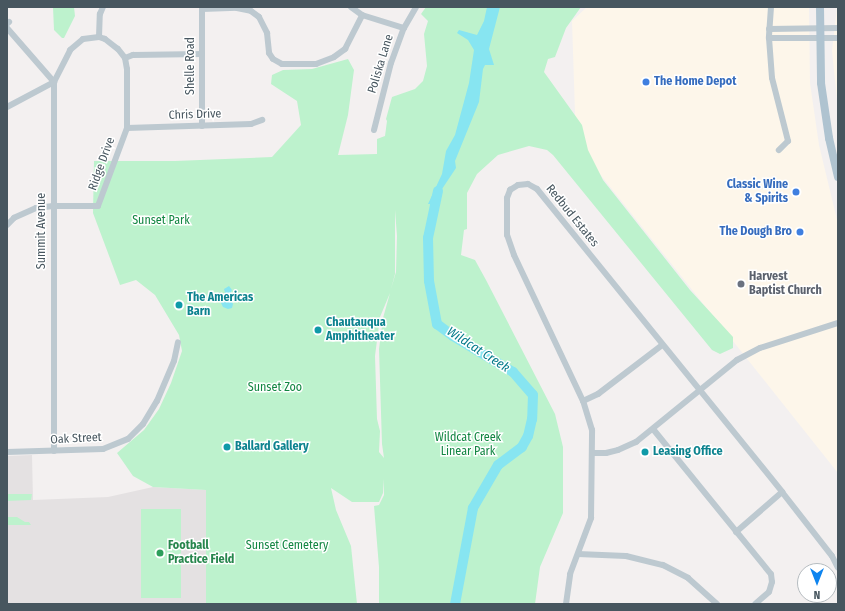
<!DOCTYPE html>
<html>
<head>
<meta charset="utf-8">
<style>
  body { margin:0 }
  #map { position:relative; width:845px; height:611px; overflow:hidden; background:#f3f0f0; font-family:"Fira Sans Condensed",sans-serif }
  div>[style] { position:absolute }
  .commercial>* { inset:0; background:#fdf6ea }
  .education>* { inset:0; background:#e4e1e2 }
  .green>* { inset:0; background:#bdf2cd; transform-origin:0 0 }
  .water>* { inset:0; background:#87e5f1 }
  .river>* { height:10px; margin:-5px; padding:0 5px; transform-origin:5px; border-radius:5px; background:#87e5f1 }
  .minor>* { height:6px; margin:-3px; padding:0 3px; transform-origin:3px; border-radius:3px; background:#bdc9d0 }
  .major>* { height:8px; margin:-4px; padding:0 4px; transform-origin:4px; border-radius:4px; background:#afc3d0 }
  .dots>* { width:11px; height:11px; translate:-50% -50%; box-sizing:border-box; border:2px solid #fff; border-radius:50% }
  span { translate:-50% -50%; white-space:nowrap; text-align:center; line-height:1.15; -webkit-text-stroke:3px #fff; paint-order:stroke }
  .street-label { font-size:12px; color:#47565f }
  .shop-label { font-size:12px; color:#366cbe; font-weight:700 }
  .left { translate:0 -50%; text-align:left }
  .right { translate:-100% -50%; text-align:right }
  .park-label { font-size:12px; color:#128642 }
  .worship-label { font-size:12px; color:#5b616d; font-weight:700 }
  .culture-label { font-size:12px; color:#0d838f; font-weight:700 }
  .leisure-label { font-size:12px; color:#27864d; font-weight:700 }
  .water-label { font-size:13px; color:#077c8c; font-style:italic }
  .frame { position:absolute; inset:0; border:8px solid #47565f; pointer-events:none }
  .north { position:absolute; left:797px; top:563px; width:40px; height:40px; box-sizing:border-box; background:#fff; border:1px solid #b5bbbf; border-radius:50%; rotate:180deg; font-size:11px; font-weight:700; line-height:16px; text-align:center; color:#47565f }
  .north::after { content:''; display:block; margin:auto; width:14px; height:18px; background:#0e84ef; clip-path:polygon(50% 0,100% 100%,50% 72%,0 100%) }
</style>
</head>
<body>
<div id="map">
  <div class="commercial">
    <i style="clip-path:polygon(587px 7px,809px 7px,810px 83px,819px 145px,838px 224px,838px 473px,576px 144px,572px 21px)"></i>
    <i style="clip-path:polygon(837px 7px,838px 7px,838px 109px,832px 51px)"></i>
  </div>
  <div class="education">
    <i style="clip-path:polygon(32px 455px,33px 500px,108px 497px,153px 487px,206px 490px,206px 604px,7px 604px,7px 456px)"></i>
  </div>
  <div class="green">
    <i style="clip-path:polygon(53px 7px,74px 7px,75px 16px,64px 38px,62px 38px,54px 30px)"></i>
    <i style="clip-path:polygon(evenodd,426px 7px,581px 7px,566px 28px,555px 57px,548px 59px,544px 72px,582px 125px,588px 150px,603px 180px,690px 290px,733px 337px,733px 348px,720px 354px,712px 350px,553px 155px,547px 150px,529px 146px,498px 155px,477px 174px,467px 193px,467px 229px,464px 230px,461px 255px,475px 260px,486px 280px,555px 414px,563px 447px,563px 513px,540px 567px,535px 604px,379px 604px,379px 567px,374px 506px,379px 505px,384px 495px,384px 479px,383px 493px,379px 502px,352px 502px,331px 488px,336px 510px,351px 546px,357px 604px,206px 604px,206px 490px,153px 487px,133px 476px,117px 453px,144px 430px,159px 409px,171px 383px,182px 351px,179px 335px,155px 295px,136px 280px,120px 285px,93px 213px,94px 161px,175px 161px,272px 157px,301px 125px,297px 101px,271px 84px,272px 75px,283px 70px,312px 69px,348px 59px,354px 70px,348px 115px,338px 155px,377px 154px,377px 139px,385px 136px,387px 121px,386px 119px,392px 97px,415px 89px,423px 81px,427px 66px,424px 34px,428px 21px,421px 14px,426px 7px,395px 210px,397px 236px,396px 272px,391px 289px,395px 274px,395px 210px,426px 7px,390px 293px,383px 318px,379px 349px,382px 444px,384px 458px,379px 452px,380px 431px,377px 419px,375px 356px,380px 317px,390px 293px)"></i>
    <i style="clip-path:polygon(7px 494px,32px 494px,31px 500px,7px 501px)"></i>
    <i style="left:141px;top:509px;width:40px;height:89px"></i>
    <i style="clip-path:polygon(7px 517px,17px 517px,25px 522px,29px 522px,31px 525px,7px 525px)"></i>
  </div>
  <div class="water">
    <i style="clip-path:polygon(487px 7px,500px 7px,489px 49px,494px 65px,485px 65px,483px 69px,479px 102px,455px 161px,456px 168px,442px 189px,438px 204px,428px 204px,442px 174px,446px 151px,455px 135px,469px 83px,474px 50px,468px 40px,457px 33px,459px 30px,477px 35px,484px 21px)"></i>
    <i style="clip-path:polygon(229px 286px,232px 290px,229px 296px,233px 304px,232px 308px,228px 309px,223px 307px,221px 303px,226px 296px,224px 289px)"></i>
  </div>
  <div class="river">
    <i style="left:438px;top:191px;width:48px;rotate:102deg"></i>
    <i style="left:428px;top:238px;width:43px;rotate:88.7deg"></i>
    <i style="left:429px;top:281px;width:44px;rotate:79.5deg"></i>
    <i style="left:437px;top:324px;width:20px;rotate:37deg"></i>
    <i style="left:453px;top:336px;width:70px;rotate:31deg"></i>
    <i style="left:513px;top:372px;width:30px;rotate:49deg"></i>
    <i style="left:533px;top:395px;width:24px;rotate:92deg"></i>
    <i style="left:532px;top:419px;width:17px;rotate:103deg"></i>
    <i style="left:528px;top:436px;width:13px;rotate:119deg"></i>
    <i style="left:522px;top:447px;width:30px;rotate:143deg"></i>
    <i style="left:498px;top:465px;width:50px;rotate:120.2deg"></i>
    <i style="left:473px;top:508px;width:98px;rotate:100.6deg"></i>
  </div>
  <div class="minor">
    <i style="left:202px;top:7px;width:119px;rotate:90deg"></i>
    <i style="left:351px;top:7px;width:14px;rotate:36deg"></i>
    <i style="left:362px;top:15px;width:44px;rotate:17.2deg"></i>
    <i style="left:771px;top:7px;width:31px;rotate:94deg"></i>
    <i style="left:769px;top:38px;width:40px;rotate:85.7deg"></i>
    <i style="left:772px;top:78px;width:65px;rotate:75.7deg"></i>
    <i style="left:788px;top:141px;width:13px;rotate:135deg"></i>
    <i style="left:202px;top:9px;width:35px;rotate:-2deg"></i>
    <i style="left:237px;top:8px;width:14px;rotate:12deg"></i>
    <i style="left:251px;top:11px;width:10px;rotate:37deg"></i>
    <i style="left:259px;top:17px;width:18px;rotate:63deg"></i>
    <i style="left:267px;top:33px;width:20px;rotate:84deg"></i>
    <i style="left:269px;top:53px;width:7px;rotate:56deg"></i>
    <i style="left:273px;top:59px;width:10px;rotate:29deg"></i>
    <i style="left:282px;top:64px;width:34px"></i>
    <i style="left:316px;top:64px;width:19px;rotate:-21deg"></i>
    <i style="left:334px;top:57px;width:14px;rotate:-36deg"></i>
    <i style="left:345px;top:49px;width:38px;rotate:-63deg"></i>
    <i style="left:7px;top:24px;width:3px;rotate:-45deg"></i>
    <i style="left:7px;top:28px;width:72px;rotate:49deg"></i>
    <i style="left:54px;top:82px;width:369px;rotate:90deg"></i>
    <i style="left:769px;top:29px;width:69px;rotate:-0.8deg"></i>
    <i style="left:99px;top:37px;width:23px;rotate:-88deg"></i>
    <i style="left:100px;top:14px;width:8px;rotate:-67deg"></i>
    <i style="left:769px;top:38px;width:69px"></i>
    <i style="left:125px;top:58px;width:9px;rotate:-21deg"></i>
    <i style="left:133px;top:55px;width:69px;rotate:-0.8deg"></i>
    <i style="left:7px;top:107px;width:53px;rotate:-28deg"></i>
    <i style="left:54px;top:82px;width:36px;rotate:-63deg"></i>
    <i style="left:70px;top:50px;width:17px;rotate:-40deg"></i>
    <i style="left:83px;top:39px;width:16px;rotate:-7deg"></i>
    <i style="left:99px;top:37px;width:6px;rotate:18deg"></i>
    <i style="left:105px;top:39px;width:16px;rotate:38deg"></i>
    <i style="left:118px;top:49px;width:11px;rotate:52deg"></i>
    <i style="left:125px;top:58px;width:11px;rotate:80deg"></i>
    <i style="left:127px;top:69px;width:59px;rotate:90deg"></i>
    <i style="left:127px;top:128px;width:83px;rotate:110.4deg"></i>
    <i style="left:98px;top:206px;width:45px;rotate:180deg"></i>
    <i style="left:53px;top:206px;width:17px;rotate:173deg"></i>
    <i style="left:36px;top:208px;width:24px;rotate:156deg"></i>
    <i style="left:14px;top:218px;width:10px;rotate:135deg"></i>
    <i style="left:127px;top:128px;width:124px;rotate:-1.8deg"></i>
    <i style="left:251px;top:124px;width:12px;rotate:-20deg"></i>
    <i style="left:374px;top:130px;width:69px;rotate:-75.8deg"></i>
    <i style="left:391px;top:63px;width:37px;rotate:-70deg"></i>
    <i style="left:404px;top:28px;width:24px;rotate:-60deg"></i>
    <i style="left:583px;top:401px;width:17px;rotate:-25deg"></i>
    <i style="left:598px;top:394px;width:81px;rotate:-37.4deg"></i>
    <i style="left:653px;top:429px;width:187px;rotate:50.9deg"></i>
    <i style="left:771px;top:574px;width:8px;rotate:83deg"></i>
    <i style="left:772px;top:582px;width:10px;rotate:107deg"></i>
    <i style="left:769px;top:592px;width:18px;rotate:139deg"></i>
    <i style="left:7px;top:452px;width:96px;rotate:-1.8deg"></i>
    <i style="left:103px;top:449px;width:27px;rotate:-22deg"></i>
    <i style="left:128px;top:439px;width:21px;rotate:-45deg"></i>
    <i style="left:143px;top:424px;width:27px;rotate:-59deg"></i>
    <i style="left:157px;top:401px;width:43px;rotate:-67deg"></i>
    <i style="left:174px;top:361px;width:19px;rotate:-78deg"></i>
    <i style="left:593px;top:453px;width:13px"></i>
    <i style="left:606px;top:453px;width:12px;rotate:-14deg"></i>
    <i style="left:618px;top:450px;width:20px;rotate:-24deg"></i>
    <i style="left:636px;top:442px;width:130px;rotate:-39.1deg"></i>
    <i style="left:737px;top:360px;width:26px;rotate:-28deg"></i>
    <i style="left:760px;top:348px;width:82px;rotate:-17.8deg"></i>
    <i style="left:736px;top:532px;width:61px;rotate:-41deg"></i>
    <i style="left:578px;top:554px;width:48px;rotate:2.4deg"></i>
    <i style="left:626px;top:556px;width:38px;rotate:14deg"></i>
    <i style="left:663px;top:565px;width:28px;rotate:27deg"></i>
    <i style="left:688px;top:578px;width:39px;rotate:42deg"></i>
    <i style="left:566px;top:604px;width:30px;rotate:-82deg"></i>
    <i style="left:570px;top:574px;width:60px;rotate:-69.4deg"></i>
    <i style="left:591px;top:518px;width:88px;rotate:-89.3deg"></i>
    <i style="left:592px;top:430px;width:30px;rotate:-107deg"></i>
    <i style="left:583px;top:401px;width:161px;rotate:-115.3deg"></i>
    <i style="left:514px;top:255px;width:21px;rotate:-109deg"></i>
    <i style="left:507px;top:235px;width:37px;rotate:-90deg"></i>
    <i style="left:507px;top:198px;width:9px;rotate:-69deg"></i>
    <i style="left:510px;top:190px;width:9px;rotate:-32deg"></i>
    <i style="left:518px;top:185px;width:10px;rotate:-6deg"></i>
    <i style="left:528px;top:184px;width:10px;rotate:29deg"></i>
    <i style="left:537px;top:189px;width:390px;rotate:51deg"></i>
    <i style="left:782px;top:492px;width:81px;rotate:52deg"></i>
    <i style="left:832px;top:556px;width:13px;rotate:63deg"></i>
  </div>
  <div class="major">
    <i style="left:820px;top:7px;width:76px;rotate:89.2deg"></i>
    <i style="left:821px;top:83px;width:56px;rotate:81.7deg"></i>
    <i style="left:829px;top:138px;width:40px;rotate:77deg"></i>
  </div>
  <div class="dots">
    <i style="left:646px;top:82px;background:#3f7fe0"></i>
    <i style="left:796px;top:192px;background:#3f7fe0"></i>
    <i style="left:800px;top:232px;background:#3f7fe0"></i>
    <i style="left:741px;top:284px;background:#6b7280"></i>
    <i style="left:179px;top:305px;background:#0f9aa8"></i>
    <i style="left:318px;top:330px;background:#0f9aa8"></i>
    <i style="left:227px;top:447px;background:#0f9aa8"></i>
    <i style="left:645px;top:452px;background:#0f9aa8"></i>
    <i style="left:160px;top:553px;background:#2e9e5b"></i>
  </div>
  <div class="street-label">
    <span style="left:381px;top:64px;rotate:-73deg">Poliska Lane</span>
    <span style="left:191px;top:66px;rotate:-90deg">Shelle Road</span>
    <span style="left:195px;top:115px;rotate:-2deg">Chris Drive</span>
    <span style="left:102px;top:164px;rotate:-70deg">Ridge Drive</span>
    <span style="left:572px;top:216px;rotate:51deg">Redbud Estates</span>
    <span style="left:42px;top:231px;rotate:-90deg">Summit Avenue</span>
    <span style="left:76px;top:439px;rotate:-3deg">Oak Street</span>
  </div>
  <div class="shop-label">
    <span class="left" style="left:654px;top:82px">The Home Depot</span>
    <span class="right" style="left:788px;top:192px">Classic Wine<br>&amp; Spirits</span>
    <span class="right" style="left:792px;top:232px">The Dough Bro</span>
  </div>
  <div class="park-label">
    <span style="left:161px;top:221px">Sunset Park</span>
    <span style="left:275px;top:388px">Sunset Zoo</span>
    <span style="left:468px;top:445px">Wildcat Creek<br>Linear Park</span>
    <span style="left:287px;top:546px">Sunset Cemetery</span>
  </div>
  <div class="worship-label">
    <span class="left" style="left:749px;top:284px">Harvest<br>Baptist Church</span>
  </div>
  <div class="culture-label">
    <span class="left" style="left:187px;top:305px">The Americas<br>Barn</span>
    <span class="left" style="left:326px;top:330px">Chautauqua<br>Amphitheater</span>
    <span class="left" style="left:235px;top:447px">Ballard Gallery</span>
    <span class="left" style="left:653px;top:452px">Leasing Office</span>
  </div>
  <div class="leisure-label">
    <span class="left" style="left:168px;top:553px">Football<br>Practice Field</span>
  </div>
  <div class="water-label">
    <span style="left:478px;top:350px;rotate:33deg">Wildcat Creek</span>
  </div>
  <div class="frame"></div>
  <div class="north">N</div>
</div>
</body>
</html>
